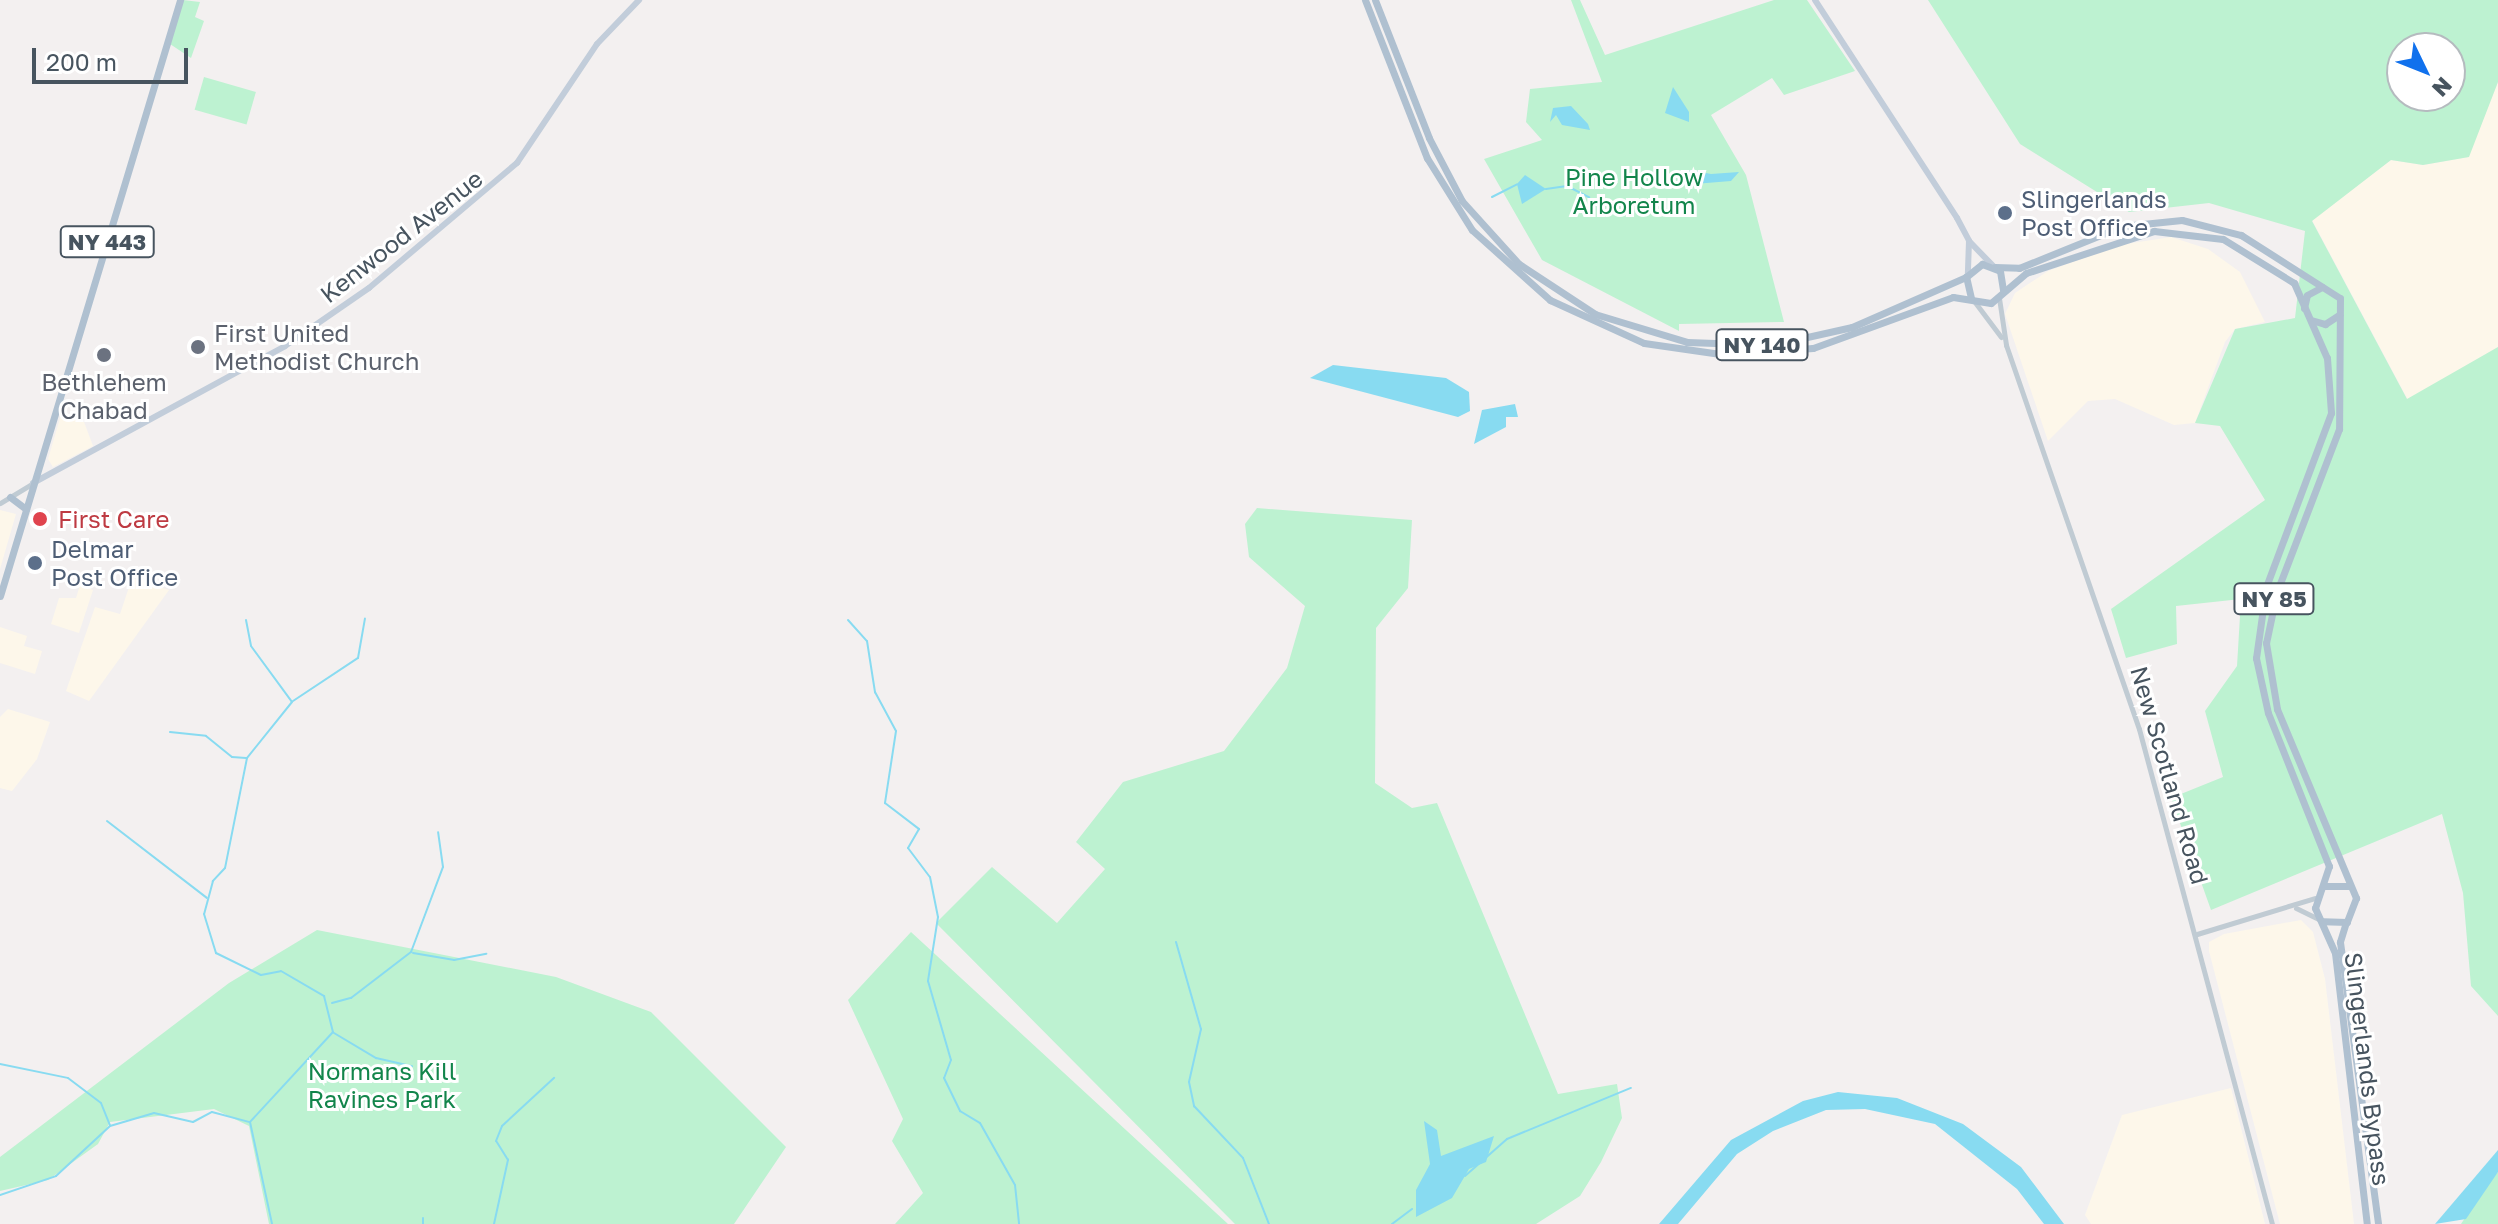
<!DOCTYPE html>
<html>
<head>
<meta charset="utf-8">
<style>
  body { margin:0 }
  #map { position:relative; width:2498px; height:1224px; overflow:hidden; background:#f3f0f0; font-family:"Golos Text",sans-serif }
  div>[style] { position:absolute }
  .commercial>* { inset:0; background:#fdf7ea }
  .green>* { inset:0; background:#bdf2d1; transform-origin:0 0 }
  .water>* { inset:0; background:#88dbf1 }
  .stream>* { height:2px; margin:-1px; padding:0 1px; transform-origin:1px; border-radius:1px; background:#88dbf1 }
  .tertiary>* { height:5px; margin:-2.5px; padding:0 2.5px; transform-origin:2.5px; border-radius:2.5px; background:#c0cbd3 }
  .secondary>* { height:6px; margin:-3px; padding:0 3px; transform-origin:3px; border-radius:3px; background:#c2cdda }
  .primary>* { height:7px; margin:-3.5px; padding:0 3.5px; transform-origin:3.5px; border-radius:3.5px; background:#afc0d0 }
  .dots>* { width:22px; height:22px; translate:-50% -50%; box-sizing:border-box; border:4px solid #fff; border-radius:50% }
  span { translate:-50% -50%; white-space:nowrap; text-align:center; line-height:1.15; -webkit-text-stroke:6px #fff; paint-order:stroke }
  .shield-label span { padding:2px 6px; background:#fff; border:2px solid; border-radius:6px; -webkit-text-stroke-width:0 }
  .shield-label { font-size:22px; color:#47545f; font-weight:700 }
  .park-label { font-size:24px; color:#12854b }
  .service-label { font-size:24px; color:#4e5e75 }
  .left { translate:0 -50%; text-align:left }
  .street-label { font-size:24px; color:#47545f }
  .worship-label { font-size:24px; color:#5b616d }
  .health-label { font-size:24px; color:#be3a42 }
  .north { position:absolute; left:2386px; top:32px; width:80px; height:80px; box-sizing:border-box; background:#fff; border:2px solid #b5bbbf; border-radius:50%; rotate:133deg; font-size:22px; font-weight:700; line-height:32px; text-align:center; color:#47545f }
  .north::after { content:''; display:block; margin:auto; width:28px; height:36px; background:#1071ed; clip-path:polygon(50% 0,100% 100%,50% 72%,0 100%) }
  .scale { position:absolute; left:32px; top:48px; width:156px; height:36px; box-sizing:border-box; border:4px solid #47545f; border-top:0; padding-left:10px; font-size:24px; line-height:28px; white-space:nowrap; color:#47545f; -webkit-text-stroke:6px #fff; paint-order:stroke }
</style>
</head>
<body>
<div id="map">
  <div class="commercial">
    <i style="clip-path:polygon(2498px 82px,2498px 347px,2408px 400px,2312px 220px,2391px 160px,2423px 165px,2468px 157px)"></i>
    <i style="clip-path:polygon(2171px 237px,2208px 249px,2240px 272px,2265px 322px,2235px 329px,2225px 342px,2195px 423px,2174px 425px,2115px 399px,2088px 401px,2048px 441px,2005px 314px,2015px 293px,2048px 271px,2119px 245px)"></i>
    <i style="clip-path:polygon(61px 415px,84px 422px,93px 446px,53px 467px,48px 459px)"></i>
    <i style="clip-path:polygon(0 510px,16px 514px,0 569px)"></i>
    <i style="clip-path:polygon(132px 578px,169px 590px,89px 701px,66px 691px,95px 607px,120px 614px)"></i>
    <i style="clip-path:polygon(80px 585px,93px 590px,79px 633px,51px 624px,59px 598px,76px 598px)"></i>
    <i style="clip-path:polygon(0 627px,27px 636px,24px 646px,42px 651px,35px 674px,0 663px)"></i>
    <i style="clip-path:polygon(8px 709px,50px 722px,37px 759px,12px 791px,0 788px,0 717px)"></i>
    <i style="clip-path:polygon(2301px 920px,2313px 932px,2325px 979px,2354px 1224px,2280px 1224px,2209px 951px,2209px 942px,2224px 934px)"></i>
    <i style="clip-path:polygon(2231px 1088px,2265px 1224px,2091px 1224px,2085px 1215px,2122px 1115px)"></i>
  </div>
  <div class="green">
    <i style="clip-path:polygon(183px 0,200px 2px,195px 17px,204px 21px,191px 58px,170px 44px)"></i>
    <i style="clip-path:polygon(1571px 0,1580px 0,1605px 55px,1774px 0,1807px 0,1855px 71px,1784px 95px,1772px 78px,1711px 115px,1746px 175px,1784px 322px,1679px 324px,1679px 331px,1542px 260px,1484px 159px,1542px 140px,1526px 122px,1530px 89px,1602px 82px)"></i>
    <i style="clip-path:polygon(evenodd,1928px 0,2498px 0,2498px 82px,2469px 157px,2423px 165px,2391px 160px,2312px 221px,2407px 399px,2498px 347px,2498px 1016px,2471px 986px,2463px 893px,2442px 814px,2211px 910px,2171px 798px,2223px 777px,2205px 711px,2237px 666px,2241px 599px,2176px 606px,2177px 644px,2126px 658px,2111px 609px,2265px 500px,2220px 426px,2195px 423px,2235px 329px,2295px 318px,2305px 231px,2209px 203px,2129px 212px,2020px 144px,1928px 0,2402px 48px,2450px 48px,2450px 96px,2402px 96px,2402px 48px)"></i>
    <i style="left:204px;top:77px;width:54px;height:34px;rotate:16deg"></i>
    <i style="clip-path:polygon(1257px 508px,1412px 520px,1408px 588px,1376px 628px,1375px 783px,1412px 808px,1437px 803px,1558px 1094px,1617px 1084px,1622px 1118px,1601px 1162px,1580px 1196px,1536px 1224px,1235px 1224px,936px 923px,992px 867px,1057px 923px,1105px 869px,1076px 842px,1123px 782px,1224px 751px,1287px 668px,1305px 606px,1249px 557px,1245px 524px)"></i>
    <i style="clip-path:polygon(317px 930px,556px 977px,651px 1012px,786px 1147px,734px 1224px,269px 1224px,249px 1126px,214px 1109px,110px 1122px,98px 1144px,48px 1180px,0 1191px,0 1157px,229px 983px)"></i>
    <i style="clip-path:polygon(911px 932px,1228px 1224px,895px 1224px,923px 1193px,892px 1141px,903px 1119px,848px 1000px)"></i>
    <i style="clip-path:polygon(2498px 1172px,2498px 1224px,2461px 1224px,2487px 1184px)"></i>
  </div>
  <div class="water">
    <i style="clip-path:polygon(1673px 87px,1689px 112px,1689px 122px,1665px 113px)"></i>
    <i style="clip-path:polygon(1571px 106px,1588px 124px,1590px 130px,1562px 125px,1556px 115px,1550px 122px,1553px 108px)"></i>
    <i style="clip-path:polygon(1691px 170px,1711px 174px,1739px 172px,1731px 181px,1682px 185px,1680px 177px)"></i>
    <i style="clip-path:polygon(1525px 175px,1546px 189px,1522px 204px,1517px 184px)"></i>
    <i style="clip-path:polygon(1333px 365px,1446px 378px,1469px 392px,1470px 411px,1458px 417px,1310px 378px)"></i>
    <i style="clip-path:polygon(1515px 404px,1518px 417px,1506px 417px,1506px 427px,1474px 444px,1482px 410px)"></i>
    <i style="clip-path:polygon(1838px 1092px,1897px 1098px,1963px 1124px,2021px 1167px,2064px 1224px,2044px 1224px,2017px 1189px,1935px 1124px,1865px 1109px,1826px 1110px,1773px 1131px,1737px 1154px,1678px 1224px,1659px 1224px,1731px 1140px,1803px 1101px)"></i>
    <i style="clip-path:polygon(1424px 1121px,1437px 1130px,1441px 1156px,1494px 1136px,1486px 1162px,1469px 1169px,1452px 1198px,1416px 1217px,1416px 1190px,1430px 1164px)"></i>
    <i style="clip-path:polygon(2498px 1150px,2498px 1172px,2466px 1219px,2435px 1224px)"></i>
  </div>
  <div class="stream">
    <i style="left:1546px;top:189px;width:21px;rotate:-8deg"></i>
    <i style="left:1567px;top:186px;width:25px;rotate:27deg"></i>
    <i style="left:1492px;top:197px;width:28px;rotate:-27deg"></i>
    <i style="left:246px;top:620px;width:26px;rotate:79deg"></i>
    <i style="left:251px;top:646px;width:69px;rotate:53.8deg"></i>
    <i style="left:292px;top:702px;width:72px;rotate:128.8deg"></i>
    <i style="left:247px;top:758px;width:112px;rotate:101.3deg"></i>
    <i style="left:225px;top:868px;width:18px;rotate:133deg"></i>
    <i style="left:213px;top:881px;width:34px;rotate:105deg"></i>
    <i style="left:204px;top:914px;width:41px;rotate:72.9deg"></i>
    <i style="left:216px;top:953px;width:50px;rotate:26.1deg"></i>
    <i style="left:261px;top:975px;width:20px;rotate:-11deg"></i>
    <i style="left:281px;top:971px;width:50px;rotate:30.2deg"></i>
    <i style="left:324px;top:996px;width:37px;rotate:76deg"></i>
    <i style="left:333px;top:1032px;width:122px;rotate:132.7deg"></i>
    <i style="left:848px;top:620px;width:28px;rotate:48deg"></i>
    <i style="left:867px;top:641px;width:52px;rotate:81.1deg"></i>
    <i style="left:875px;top:692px;width:44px;rotate:61.7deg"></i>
    <i style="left:896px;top:731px;width:73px;rotate:98.7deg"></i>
    <i style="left:885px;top:803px;width:43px;rotate:37.4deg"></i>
    <i style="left:919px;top:829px;width:22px;rotate:120deg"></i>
    <i style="left:908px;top:848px;width:36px;rotate:53deg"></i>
    <i style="left:930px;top:877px;width:41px;rotate:78.7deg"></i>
    <i style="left:938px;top:917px;width:65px;rotate:98.9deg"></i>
    <i style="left:928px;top:981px;width:82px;rotate:73.8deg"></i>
    <i style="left:951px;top:1060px;width:19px;rotate:111deg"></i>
    <i style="left:944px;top:1078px;width:37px;rotate:64deg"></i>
    <i style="left:960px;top:1111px;width:23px;rotate:31deg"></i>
    <i style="left:980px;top:1123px;width:71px;rotate:60.6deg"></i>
    <i style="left:1015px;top:1185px;width:39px;rotate:84deg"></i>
    <i style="left:293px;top:701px;width:78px;rotate:-33.5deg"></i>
    <i style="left:358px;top:658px;width:40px;rotate:-80deg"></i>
    <i style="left:170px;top:732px;width:36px;rotate:6deg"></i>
    <i style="left:206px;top:736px;width:33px;rotate:39deg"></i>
    <i style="left:232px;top:757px;width:14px;rotate:4deg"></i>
    <i style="left:107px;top:821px;width:126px;rotate:37.6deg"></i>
    <i style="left:1176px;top:942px;width:91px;rotate:74deg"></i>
    <i style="left:1201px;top:1029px;width:54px;rotate:102.8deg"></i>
    <i style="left:1189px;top:1082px;width:25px;rotate:78deg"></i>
    <i style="left:1194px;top:1106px;width:71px;rotate:46.7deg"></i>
    <i style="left:1243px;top:1158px;width:71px;rotate:68.5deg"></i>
    <i style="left:413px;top:953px;width:42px;rotate:9.7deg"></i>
    <i style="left:454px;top:960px;width:33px;rotate:-11deg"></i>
    <i style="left:332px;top:1003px;width:20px;rotate:-15deg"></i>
    <i style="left:351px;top:998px;width:76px;rotate:-37.5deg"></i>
    <i style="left:411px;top:952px;width:91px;rotate:-69.4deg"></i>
    <i style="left:443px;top:867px;width:35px;rotate:-98deg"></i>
    <i style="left:334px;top:1033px;width:49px;rotate:30.8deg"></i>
    <i style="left:376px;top:1058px;width:37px;rotate:13deg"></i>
    <i style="left:0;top:1064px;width:69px;rotate:11.6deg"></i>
    <i style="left:68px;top:1078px;width:41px;rotate:37.1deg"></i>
    <i style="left:101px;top:1103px;width:24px;rotate:68deg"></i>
    <i style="left:1465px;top:1176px;width:56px;rotate:-41.4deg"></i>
    <i style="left:1507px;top:1139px;width:134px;rotate:-22.4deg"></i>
    <i style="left:0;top:1195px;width:59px;rotate:-18.7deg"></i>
    <i style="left:56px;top:1176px;width:74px;rotate:-42.8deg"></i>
    <i style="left:110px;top:1126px;width:46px;rotate:-16.5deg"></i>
    <i style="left:154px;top:1113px;width:40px;rotate:13deg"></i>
    <i style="left:193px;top:1122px;width:21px;rotate:-28deg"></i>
    <i style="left:212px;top:1112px;width:39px;rotate:15deg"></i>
    <i style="left:250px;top:1122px;width:104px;rotate:77.8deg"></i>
    <i style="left:423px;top:1218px;width:6px;rotate:90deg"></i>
    <i style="left:494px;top:1224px;width:66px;rotate:-77.7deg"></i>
    <i style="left:508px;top:1160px;width:22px;rotate:-122deg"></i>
    <i style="left:496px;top:1141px;width:16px;rotate:-68deg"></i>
    <i style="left:502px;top:1126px;width:71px;rotate:-42.7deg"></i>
    <i style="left:1392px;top:1224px;width:25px;rotate:-37deg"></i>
  </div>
  <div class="tertiary">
    <i style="left:1999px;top:298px;width:48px;rotate:81.5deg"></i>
    <i style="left:2006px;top:345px;width:406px;rotate:70.9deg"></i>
    <i style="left:2139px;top:729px;width:513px;rotate:74.96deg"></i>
    <i style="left:1974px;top:301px;width:45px;rotate:53.1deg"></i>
    <i style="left:0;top:503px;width:39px;rotate:-31deg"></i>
    <i style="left:2296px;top:908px;width:25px;rotate:26deg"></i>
    <i style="left:2197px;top:934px;width:123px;rotate:-17deg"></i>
  </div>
  <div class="secondary">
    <i style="left:1815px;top:0;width:260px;rotate:56.9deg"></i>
    <i style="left:1957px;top:218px;width:26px;rotate:62deg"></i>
    <i style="left:1969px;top:241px;width:33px;rotate:92deg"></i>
    <i style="left:1969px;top:241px;width:35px;rotate:46deg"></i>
    <i style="left:33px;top:483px;width:287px;rotate:-28.5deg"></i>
    <i style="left:285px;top:346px;width:102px;rotate:-34.6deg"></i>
    <i style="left:369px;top:288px;width:194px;rotate:-40.2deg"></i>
    <i style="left:517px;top:163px;width:143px;rotate:-56.1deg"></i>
    <i style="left:597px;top:44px;width:61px;rotate:-46.3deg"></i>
  </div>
  <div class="primary">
    <i style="left:1365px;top:0;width:170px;rotate:68.6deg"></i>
    <i style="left:1427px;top:158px;width:85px;rotate:58deg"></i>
    <i style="left:1472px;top:230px;width:105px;rotate:41.9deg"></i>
    <i style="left:1550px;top:300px;width:103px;rotate:24.6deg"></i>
    <i style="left:1644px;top:343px;width:84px;rotate:8.2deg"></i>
    <i style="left:1727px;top:355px;width:86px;rotate:-4.7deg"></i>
    <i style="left:1813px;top:348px;width:149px;rotate:-20deg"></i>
    <i style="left:1953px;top:297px;width:38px;rotate:9deg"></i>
    <i style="left:1991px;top:303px;width:46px;rotate:-40.6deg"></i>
    <i style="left:2026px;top:273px;width:135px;rotate:-18.2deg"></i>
    <i style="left:2154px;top:231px;width:69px;rotate:6.6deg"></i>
    <i style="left:2223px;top:239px;width:84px;rotate:31.8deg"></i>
    <i style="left:2294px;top:283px;width:82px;rotate:66.3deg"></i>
    <i style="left:2327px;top:358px;width:55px;rotate:85.8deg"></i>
    <i style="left:2331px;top:413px;width:186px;rotate:110.5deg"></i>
    <i style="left:2266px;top:587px;width:72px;rotate:98deg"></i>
    <i style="left:2256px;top:658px;width:56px;rotate:77.7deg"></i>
    <i style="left:2268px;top:713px;width:165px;rotate:68.3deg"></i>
    <i style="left:2329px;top:866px;width:44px;rotate:108.4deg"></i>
    <i style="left:2315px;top:908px;width:49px;rotate:66deg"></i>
    <i style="left:2335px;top:953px;width:273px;rotate:83.3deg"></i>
    <i style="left:1375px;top:0;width:148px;rotate:68.6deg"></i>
    <i style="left:1429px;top:138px;width:71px;rotate:62.4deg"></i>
    <i style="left:1462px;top:201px;width:85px;rotate:47.9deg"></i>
    <i style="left:1519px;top:264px;width:91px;rotate:33.3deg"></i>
    <i style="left:1595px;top:314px;width:96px;rotate:16.9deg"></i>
    <i style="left:1687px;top:342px;width:84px;rotate:2deg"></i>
    <i style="left:1771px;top:345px;width:83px;rotate:-12.5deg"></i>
    <i style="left:1852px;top:327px;width:124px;rotate:-23.7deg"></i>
    <i style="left:1995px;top:267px;width:24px;rotate:2deg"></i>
    <i style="left:2019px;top:268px;width:112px;rotate:-22deg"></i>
    <i style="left:2123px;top:226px;width:59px;rotate:-5.8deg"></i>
    <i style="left:2182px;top:220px;width:61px;rotate:14.3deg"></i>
    <i style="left:2241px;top:235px;width:117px;rotate:32.5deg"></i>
    <i style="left:2340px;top:298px;width:131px;rotate:90.4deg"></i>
    <i style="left:2339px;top:429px;width:173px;rotate:110.9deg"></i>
    <i style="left:2277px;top:591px;width:53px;rotate:101.9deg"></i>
    <i style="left:2266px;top:643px;width:67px;rotate:80.5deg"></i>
    <i style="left:2277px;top:709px;width:205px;rotate:67.3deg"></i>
    <i style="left:2356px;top:898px;width:26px;rotate:111deg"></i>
    <i style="left:2347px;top:922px;width:24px;rotate:-178deg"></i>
    <i style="left:1971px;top:298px;width:22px;rotate:-103deg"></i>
    <i style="left:1966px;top:277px;width:21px;rotate:-39deg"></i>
    <i style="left:1982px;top:264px;width:19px;rotate:21deg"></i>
    <i style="left:2000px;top:271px;width:20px;rotate:81deg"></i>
    <i style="left:2304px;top:308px;width:13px;rotate:-77deg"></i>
    <i style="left:2307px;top:295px;width:17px;rotate:-28deg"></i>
    <i style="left:2311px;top:320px;width:15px;rotate:16deg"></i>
    <i style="left:2325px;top:324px;width:17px;rotate:-33deg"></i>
    <i style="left:10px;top:497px;width:20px;rotate:37deg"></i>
    <i style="left:0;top:596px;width:623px;rotate:-73.19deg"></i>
    <i style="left:2324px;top:886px;width:24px"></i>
    <i style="left:2346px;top:922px;width:21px;rotate:107deg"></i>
    <i style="left:2340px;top:942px;width:285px;rotate:82.3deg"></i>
  </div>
  <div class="dots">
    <i style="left:2005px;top:213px;background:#5c6f8a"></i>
    <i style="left:198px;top:347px;background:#6b7280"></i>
    <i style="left:104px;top:355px;background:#6b7280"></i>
    <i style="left:40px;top:519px;background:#e0444e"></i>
    <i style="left:35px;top:563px;background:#5c6f8a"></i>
  </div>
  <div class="shield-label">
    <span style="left:107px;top:242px">NY 443</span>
    <span style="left:1762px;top:345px">NY 140</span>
    <span style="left:2274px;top:599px">NY 85</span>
  </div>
  <div class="park-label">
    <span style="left:1634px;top:191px">Pine Hollow<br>Arboretum</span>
    <span style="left:382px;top:1085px">Normans Kill<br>Ravines Park</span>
  </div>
  <div class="service-label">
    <span class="left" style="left:2021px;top:213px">Slingerlands<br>Post Office</span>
    <span class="left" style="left:51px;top:563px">Delmar<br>Post Office</span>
  </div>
  <div class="street-label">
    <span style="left:401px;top:236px;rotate:-38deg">Kenwood Avenue</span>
    <span style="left:2170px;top:775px;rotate:74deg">New Scotland Road</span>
    <span style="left:2368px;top:1069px;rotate:83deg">Slingerlands Bypass</span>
  </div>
  <div class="worship-label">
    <span class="left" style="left:214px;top:347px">First United<br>Methodist Church</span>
    <span style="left:104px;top:396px">Bethlehem<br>Chabad</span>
  </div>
  <div class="health-label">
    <span class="left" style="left:58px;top:519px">First Care</span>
  </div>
  <div class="north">N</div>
  <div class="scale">200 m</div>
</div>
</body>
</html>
